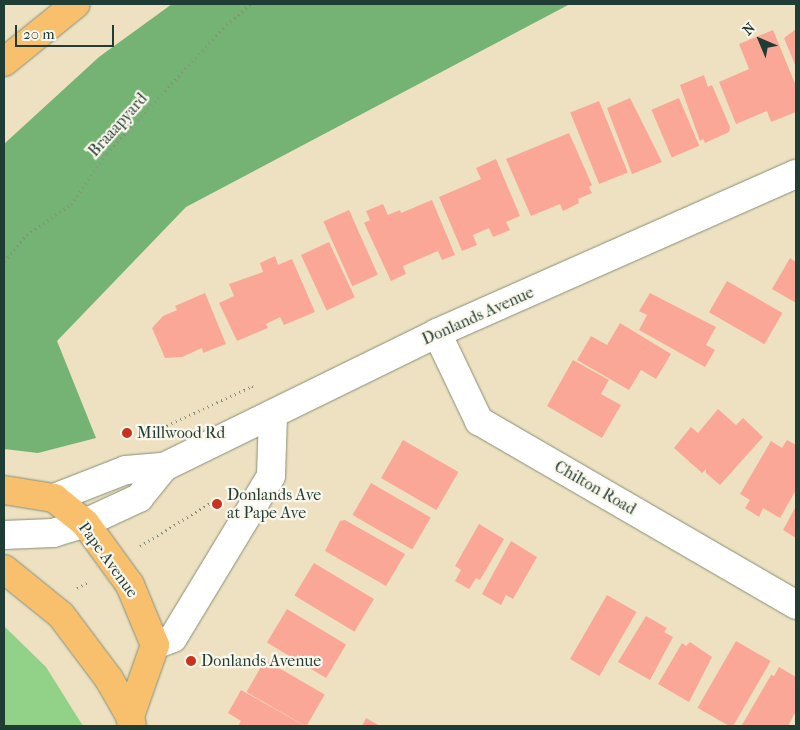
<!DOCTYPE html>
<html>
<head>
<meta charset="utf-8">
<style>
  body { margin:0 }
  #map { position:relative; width:800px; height:730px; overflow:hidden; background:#eee1c1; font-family:"IM FELL French Canon",serif }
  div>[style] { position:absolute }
  .green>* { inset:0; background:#91d188 }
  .forest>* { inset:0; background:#74b374 }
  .building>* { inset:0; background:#fba797; transform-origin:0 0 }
  .path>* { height:3px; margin-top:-1.5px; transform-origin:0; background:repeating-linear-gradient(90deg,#868f7a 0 1px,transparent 0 5px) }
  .roads { filter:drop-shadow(0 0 1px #868f7a) drop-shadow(0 0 1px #868f7a) }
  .minor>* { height:28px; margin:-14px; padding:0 14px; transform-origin:14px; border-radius:14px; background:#fff }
  .major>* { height:28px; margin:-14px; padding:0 14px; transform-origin:14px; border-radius:14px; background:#f8bf6c }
  .highway>* { height:28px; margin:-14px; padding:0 14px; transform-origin:14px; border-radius:14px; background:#f8bf6c }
  .dots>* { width:14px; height:14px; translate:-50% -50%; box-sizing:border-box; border:2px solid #fbf7ec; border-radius:50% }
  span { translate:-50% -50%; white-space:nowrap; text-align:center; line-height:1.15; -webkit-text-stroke:4.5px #fbf7ec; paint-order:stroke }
  .street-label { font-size:16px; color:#1f3d34 }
  .poi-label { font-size:16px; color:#1f3d34 }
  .left { translate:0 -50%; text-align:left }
  .frame { position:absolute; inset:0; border:5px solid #1f3d34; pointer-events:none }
  .north { position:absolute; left:735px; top:15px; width:50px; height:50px; -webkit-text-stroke:4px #fbf7ec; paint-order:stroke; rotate:315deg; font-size:14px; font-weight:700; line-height:20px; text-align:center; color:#1f3d34 }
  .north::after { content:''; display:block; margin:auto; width:18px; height:22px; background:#1f3d34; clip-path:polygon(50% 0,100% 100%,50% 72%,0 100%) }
  .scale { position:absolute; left:15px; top:25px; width:99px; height:22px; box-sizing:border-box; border:2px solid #1f3d34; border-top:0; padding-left:6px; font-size:15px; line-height:18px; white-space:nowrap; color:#1f3d34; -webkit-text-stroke:4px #fbf7ec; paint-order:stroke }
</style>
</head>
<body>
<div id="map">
  <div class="green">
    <i style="clip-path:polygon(4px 626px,46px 667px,83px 726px,4px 726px)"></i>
  </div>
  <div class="forest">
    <i style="clip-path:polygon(172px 4px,570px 4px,186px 207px,57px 341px,96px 438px,38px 453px,4px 449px,4px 144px,99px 57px)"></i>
  </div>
  <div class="building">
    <i style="clip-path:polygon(796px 29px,796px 67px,784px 38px)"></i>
    <i style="clip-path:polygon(773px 30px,796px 86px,796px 112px,771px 122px,767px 111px,736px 124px,719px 82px,749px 69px,739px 44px)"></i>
    <i style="clip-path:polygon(704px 75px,708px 87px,712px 85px,730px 127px,729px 132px,705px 143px,703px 139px,700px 141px,680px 85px)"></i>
    <i style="clip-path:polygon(630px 98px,662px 162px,632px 174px,607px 108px)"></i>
    <i style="left:679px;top:98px;width:52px;height:30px;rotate:67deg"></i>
    <i style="left:599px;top:101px;width:77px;height:31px;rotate:68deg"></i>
    <i style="clip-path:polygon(569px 133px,592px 185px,589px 187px,592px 193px,578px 199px,579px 203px,563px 211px,560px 204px,531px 216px,506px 159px)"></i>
    <i style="clip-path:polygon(496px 159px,520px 216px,506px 222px,510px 230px,493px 237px,489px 228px,473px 235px,477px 245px,462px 251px,439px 197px,481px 179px,476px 168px)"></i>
    <i style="clip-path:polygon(432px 200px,455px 255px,442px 260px,438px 251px,403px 266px,406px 274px,391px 281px,364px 223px,370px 220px,366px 211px,383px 204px,388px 215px,400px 210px,401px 213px)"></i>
    <i style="left:349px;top:210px;width:71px;height:28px;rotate:66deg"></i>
    <i style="left:329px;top:242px;width:61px;height:31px;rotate:65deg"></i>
    <i style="clip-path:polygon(275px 256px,278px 265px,292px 259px,315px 312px,284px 325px,280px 317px,266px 324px,268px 328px,237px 341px,219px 303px,234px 296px,229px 284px,263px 272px,260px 263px)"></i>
    <i style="clip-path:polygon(790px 258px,796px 262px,796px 303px,772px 289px)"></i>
    <i style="left:727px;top:281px;width:64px;height:36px;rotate:30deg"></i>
    <i style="clip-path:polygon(205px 293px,226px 344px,203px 353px,202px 348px,182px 357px,165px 358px,152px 328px,163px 316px,177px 310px,175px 306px)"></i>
    <i style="clip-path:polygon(650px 293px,716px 327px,706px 345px,715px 350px,705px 367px,639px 330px,647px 315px,639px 311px)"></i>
    <i style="clip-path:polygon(620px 323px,671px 354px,656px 379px,641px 370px,629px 390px,577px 360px,591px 336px,607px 345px)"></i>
    <i style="clip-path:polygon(573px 360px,609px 380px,601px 394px,621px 405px,602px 438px,547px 406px)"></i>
    <i style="clip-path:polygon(718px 409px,736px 425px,743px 418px,763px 437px,720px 485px,706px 473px,706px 469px,702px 473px,674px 448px,691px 427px,698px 433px)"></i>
    <i style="left:403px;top:440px;width:64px;height:44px;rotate:30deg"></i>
    <i style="clip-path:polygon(787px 440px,796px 445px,796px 490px,780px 518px,763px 508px,759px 517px,745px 508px,750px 500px,740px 494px,771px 441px,782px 448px)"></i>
    <i style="left:371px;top:483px;width:69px;height:37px;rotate:30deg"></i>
    <i style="clip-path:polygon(796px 506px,796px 538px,783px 530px)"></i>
    <i style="clip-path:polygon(345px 520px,405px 554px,386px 586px,325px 551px,340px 521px)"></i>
    <i style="clip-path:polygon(479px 524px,504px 539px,480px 580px,476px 578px,469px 589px,455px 581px,461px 570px,455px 566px)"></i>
    <i style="clip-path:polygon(511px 541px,537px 557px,513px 599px,506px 595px,501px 605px,482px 594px)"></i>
    <i style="left:314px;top:563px;width:70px;height:38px;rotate:31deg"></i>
    <i style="left:607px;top:595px;width:34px;height:74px;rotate:30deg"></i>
    <i style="left:287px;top:609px;width:69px;height:39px;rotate:31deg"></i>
    <i style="clip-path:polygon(646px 616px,667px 628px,664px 632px,673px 637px,650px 680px,618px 662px)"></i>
    <i style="left:736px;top:641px;width:40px;height:77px;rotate:30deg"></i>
    <i style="clip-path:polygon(690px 642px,712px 657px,689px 702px,658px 684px,682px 643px,686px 646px)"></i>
    <i style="left:265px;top:660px;width:69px;height:37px;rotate:30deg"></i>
    <i style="clip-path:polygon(779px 667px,796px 677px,796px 711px,788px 726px,742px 725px,771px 675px,774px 676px)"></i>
    <i style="clip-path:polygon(241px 690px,305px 726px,238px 726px,241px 721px,228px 713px)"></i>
    <i style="clip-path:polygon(366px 718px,380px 726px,362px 726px)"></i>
  </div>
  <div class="path">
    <i style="left:4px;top:261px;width:35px;rotate:-49deg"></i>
    <i style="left:27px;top:235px;width:54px;rotate:-35.2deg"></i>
    <i style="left:71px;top:204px;width:62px;rotate:-54.8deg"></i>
    <i style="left:107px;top:153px;width:171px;rotate:-47.1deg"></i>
    <i style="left:223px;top:28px;width:37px;rotate:-41deg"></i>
    <i style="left:144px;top:436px;width:119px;rotate:-24.8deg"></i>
    <i style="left:252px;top:386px;width:4px;rotate:27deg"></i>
    <i style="left:140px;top:546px;width:94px;rotate:-31.5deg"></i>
    <i style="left:77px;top:588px;width:13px;rotate:-27deg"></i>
  </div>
  <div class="roads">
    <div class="minor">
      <i style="left:437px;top:333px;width:98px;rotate:64.5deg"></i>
      <i style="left:479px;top:421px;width:367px;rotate:30.1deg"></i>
      <i style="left:54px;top:498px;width:77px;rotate:-21.3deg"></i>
      <i style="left:126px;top:470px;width:38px;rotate:-5deg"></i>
      <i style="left:164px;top:467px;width:304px;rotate:-26.1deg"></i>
      <i style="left:437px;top:333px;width:393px;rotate:-23.9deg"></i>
      <i style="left:4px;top:535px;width:49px;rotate:-2.3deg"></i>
      <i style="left:53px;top:533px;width:34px;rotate:-17deg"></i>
      <i style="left:85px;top:523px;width:60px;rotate:-24.8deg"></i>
      <i style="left:139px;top:498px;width:40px;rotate:-51deg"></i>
      <i style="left:155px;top:645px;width:19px;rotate:-21deg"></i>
      <i style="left:173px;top:638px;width:189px;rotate:-58.8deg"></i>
      <i style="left:271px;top:476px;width:61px;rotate:-88.1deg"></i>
    </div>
    <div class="major">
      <i style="left:4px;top:490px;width:51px;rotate:9.1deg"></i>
      <i style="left:54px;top:498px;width:40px;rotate:39deg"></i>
      <i style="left:85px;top:523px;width:77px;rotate:54deg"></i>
      <i style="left:130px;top:585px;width:65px;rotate:67.4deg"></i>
      <i style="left:155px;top:645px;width:75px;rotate:109.4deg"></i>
      <i style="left:4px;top:569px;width:73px;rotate:38.9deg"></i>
      <i style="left:61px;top:615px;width:80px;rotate:53.1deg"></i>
      <i style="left:109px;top:679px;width:43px;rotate:60.4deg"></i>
      <i style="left:130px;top:716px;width:10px;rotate:79deg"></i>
    </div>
    <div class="highway">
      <i style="left:4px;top:62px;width:92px;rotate:-38.9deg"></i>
    </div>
  </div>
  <div class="dots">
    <i style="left:127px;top:433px;background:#c8321e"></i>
    <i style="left:217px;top:504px;background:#c8321e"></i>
    <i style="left:191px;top:661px;background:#c8321e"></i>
  </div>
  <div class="street-label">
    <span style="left:118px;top:125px;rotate:-48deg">Braaapyard</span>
    <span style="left:478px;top:316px;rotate:-24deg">Donlands Avenue</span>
    <span style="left:595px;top:488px;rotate:30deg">Chilton Road</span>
    <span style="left:108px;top:560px;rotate:54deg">Pape Avenue</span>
  </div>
  <div class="poi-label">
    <span class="left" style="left:137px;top:433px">Millwood Rd</span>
    <span class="left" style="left:227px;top:504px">Donlands Ave<br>at Pape Ave</span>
    <span class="left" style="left:201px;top:661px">Donlands Avenue</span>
  </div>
  <div class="frame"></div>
  <div class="north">N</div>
  <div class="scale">20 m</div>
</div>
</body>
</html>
